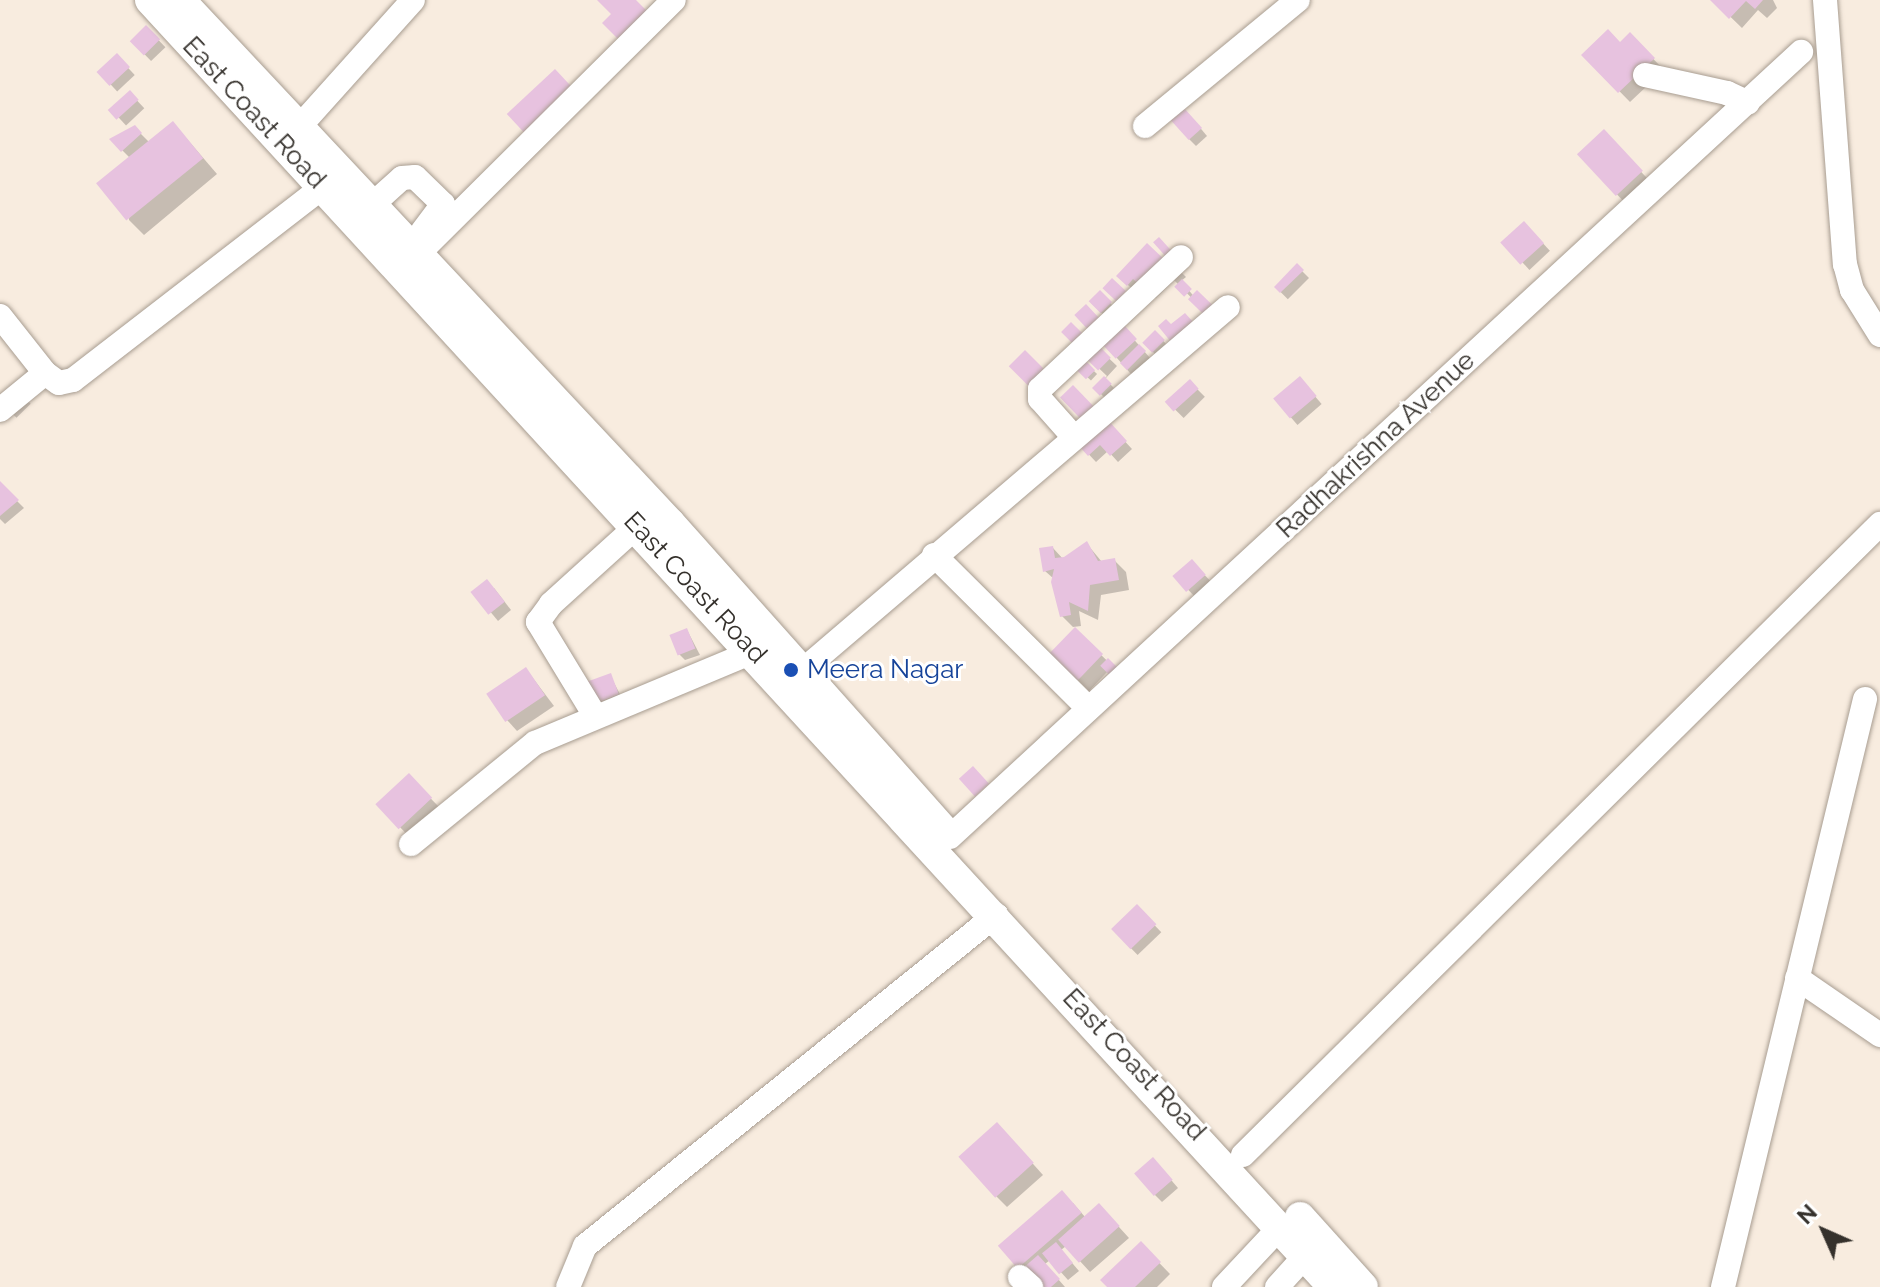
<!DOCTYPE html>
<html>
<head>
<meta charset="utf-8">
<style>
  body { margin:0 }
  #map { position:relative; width:1880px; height:1287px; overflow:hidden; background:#f8ecdf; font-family:Raleway,sans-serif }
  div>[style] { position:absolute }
  .shadow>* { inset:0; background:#0003; transform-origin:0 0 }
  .building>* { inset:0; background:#e7c2df; transform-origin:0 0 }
  .roads { filter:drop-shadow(0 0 2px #a89d91) drop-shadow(0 0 2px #a89d91) }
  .minor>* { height:24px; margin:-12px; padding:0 12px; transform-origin:12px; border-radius:12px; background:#fff }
  .major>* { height:30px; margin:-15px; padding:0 15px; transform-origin:15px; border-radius:15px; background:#fff }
  .dots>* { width:22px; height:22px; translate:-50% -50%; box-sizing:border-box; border:4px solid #fff; border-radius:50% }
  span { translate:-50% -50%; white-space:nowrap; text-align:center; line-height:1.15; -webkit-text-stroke:6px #fff; paint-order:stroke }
  .street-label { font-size:26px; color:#35312c }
  .transit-label { font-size:26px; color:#164399 }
  .left { translate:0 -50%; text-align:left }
  .north { position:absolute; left:1784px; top:1191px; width:80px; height:80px; -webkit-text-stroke:6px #fff; paint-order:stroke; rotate:315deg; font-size:22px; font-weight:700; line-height:32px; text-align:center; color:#35312c }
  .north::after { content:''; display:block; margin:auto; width:28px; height:36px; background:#35312c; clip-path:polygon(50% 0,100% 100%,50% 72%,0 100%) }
</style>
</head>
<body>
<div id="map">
  <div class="shadow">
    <i style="clip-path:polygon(1713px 0,1773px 0,1777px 8px,1767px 18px,1758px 10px,1742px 28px)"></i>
    <i style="left:146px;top:27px;width:28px;height:20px;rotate:46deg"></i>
    <i style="clip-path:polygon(1630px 35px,1664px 70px,1630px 102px,1584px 55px,1621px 44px)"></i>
    <i style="left:117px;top:56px;width:26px;height:24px;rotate:47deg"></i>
    <i style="left:130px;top:93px;width:21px;height:25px;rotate:47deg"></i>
    <i style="clip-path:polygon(1191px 117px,1207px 136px,1196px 146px,1189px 139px)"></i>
    <i style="clip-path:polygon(134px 127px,150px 143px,187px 139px,217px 174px,144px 235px,129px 220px,131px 159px,112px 140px)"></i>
    <i style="left:1604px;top:132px;width:70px;height:33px;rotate:47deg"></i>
    <i style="left:1524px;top:223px;width:38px;height:28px;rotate:47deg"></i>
    <i style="left:1297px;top:266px;width:17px;height:30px;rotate:45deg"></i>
    <i style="clip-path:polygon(1178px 269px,1186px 277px,1181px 281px,1218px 325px,1174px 280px,1156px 298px,1145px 288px,1139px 295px,1118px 276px)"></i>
    <i style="left:1100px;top:293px;width:18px;height:13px;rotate:45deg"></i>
    <i style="left:1124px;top:328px;width:41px;height:25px;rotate:49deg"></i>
    <i style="left:1155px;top:332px;width:16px;height:15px;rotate:47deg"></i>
    <i style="clip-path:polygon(1096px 346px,1117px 366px,1105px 379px,1114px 388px,1104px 397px,1095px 388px,1107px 376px,1087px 357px)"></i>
    <i style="left:1081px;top:359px;width:22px;height:9px;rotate:43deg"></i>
    <i style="left:1300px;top:379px;width:33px;height:32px;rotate:49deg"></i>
    <i style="left:1190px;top:382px;width:21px;height:30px;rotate:45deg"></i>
    <i style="left:25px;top:398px;width:8px;height:20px;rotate:45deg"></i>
    <i style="clip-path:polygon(1107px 422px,1132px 449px,1118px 462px,1108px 451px,1096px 462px,1081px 446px)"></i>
    <i style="clip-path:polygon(0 484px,24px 508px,5px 524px,0 519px)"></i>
    <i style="clip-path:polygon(1087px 544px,1102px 562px,1115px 561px,1126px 572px,1129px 590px,1101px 595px,1098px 620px,1079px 611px,1081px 626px,1073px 627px,1062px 616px,1054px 579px,1045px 571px,1053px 548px,1064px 560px)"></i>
    <i style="left:1192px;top:562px;width:29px;height:22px;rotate:46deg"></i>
    <i style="clip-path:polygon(494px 588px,511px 610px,498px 621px,474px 592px)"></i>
    <i style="clip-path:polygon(687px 630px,700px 655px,685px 660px,678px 653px)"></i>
    <i style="clip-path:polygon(1075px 630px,1122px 675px,1108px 671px,1089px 691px,1051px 655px)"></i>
    <i style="clip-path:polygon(526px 669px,554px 706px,517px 731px,507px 720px)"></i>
    <i style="clip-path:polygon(610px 675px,624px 702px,604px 709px,597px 702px)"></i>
    <i style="left:409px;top:776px;width:47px;height:42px;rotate:46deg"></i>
    <i style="left:1137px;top:907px;width:35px;height:33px;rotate:46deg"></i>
    <i style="clip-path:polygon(1007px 1135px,1043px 1175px,1007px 1207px,996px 1196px)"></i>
    <i style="clip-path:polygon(1160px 1167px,1178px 1188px,1162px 1202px,1155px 1195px)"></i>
    <i style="clip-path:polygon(1073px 1203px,1085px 1217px,1109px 1216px,1129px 1238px,1090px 1272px,1066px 1246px,1061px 1250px,1079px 1271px,1068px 1280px,1050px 1260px,1045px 1264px,1065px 1287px,1041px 1287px,1018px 1266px)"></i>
    <i style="clip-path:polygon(1141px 1244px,1170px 1274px,1157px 1287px,1110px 1287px)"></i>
  </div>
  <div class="building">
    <i style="clip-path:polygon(597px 0,636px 0,649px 13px,620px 41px,602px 23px,611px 14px)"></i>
    <i style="clip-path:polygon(1710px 0,1763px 0,1755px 9px,1746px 1px,1729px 19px)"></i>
    <i style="left:146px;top:25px;width:20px;height:23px;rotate:45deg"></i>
    <i style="clip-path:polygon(1608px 29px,1620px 42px,1630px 32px,1655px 58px,1618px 93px,1581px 55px)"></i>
    <i style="left:117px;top:53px;width:19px;height:28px;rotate:47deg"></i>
    <i style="left:555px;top:69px;width:25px;height:66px;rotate:47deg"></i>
    <i style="left:130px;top:90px;width:13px;height:30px;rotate:48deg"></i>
    <i style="left:1184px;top:108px;width:27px;height:18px;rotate:48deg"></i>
    <i style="left:173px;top:121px;width:48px;height:99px;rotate:51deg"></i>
    <i style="clip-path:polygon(135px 125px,142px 133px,121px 152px,109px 139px)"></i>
    <i style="left:1604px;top:129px;width:57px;height:37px;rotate:47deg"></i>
    <i style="left:1524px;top:221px;width:30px;height:32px;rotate:48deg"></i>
    <i style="left:1159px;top:237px;width:28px;height:8px;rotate:48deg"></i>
    <i style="clip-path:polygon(1147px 243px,1168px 263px,1144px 289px,1133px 279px,1127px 286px,1116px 276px)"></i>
    <i style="clip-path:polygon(1297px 263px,1304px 270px,1280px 293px,1274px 287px)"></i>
    <i style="left:1112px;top:278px;width:19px;height:14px;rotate:43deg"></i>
    <i style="left:1182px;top:279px;width:14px;height:11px;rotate:45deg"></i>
    <i style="left:1100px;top:290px;width:17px;height:16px;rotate:45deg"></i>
    <i style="left:1197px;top:290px;width:29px;height:13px;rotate:44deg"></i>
    <i style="left:1086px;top:304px;width:26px;height:16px;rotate:47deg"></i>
    <i style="clip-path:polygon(1185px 313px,1194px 323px,1171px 342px,1158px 326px,1166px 319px,1171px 324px)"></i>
    <i style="left:1071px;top:322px;width:21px;height:14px;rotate:45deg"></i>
    <i style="left:1124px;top:325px;width:19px;height:29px;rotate:47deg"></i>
    <i style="left:1155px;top:330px;width:14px;height:18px;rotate:45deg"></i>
    <i style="left:1096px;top:343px;width:21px;height:18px;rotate:45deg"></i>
    <i style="left:1139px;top:344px;width:10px;height:27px;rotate:45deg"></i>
    <i style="left:1025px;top:350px;width:30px;height:23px;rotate:45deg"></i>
    <i style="left:1081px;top:356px;width:20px;height:13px;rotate:45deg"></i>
    <i style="left:1104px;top:376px;width:11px;height:17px;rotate:45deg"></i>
    <i style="left:1300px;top:376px;width:26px;height:35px;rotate:50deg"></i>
    <i style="left:1190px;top:379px;width:13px;height:34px;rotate:48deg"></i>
    <i style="left:1073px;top:385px;width:32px;height:18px;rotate:46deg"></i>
    <i style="clip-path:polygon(1107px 419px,1127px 441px,1110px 456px,1100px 445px,1088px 456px,1079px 446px)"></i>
    <i style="clip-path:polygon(0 481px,19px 500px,0 516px)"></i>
    <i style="clip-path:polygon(1087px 541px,1098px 561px,1115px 558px,1119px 580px,1090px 585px,1088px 611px,1069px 602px,1071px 615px,1060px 617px,1051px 582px,1054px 569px,1043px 572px,1039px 548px,1053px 546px,1055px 558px,1064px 557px)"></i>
    <i style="left:1192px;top:559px;width:21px;height:26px;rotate:49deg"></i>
    <i style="left:487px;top:579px;width:29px;height:21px;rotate:52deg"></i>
    <i style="left:1075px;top:627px;width:39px;height:39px;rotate:44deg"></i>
    <i style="left:687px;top:628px;width:22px;height:19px;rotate:68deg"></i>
    <i style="left:1108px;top:658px;width:18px;height:11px;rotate:45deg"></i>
    <i style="left:526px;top:667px;width:34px;height:48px;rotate:56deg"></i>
    <i style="left:611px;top:673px;width:23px;height:25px;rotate:70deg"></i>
    <i style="left:973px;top:766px;width:24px;height:19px;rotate:48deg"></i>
    <i style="left:409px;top:773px;width:34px;height:46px;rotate:47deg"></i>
    <i style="left:1137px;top:904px;width:28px;height:36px;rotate:46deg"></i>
    <i style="left:997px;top:1122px;width:55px;height:52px;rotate:48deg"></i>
    <i style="left:1153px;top:1157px;width:30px;height:25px;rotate:49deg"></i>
    <i style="left:1062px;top:1190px;width:30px;height:85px;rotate:49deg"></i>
    <i style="left:1099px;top:1203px;width:31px;height:55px;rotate:48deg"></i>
    <i style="clip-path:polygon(1141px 1241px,1161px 1262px,1135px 1287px,1107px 1287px,1100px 1280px)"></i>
    <i style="left:1056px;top:1242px;width:27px;height:18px;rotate:51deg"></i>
    <i style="clip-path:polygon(1038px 1255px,1060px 1279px,1051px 1287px,1038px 1287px,1022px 1269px)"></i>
  </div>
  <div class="roads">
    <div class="minor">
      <i style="left:1825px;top:0;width:265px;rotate:85.7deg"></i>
      <i style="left:1845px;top:264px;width:27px;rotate:75deg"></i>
      <i style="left:1852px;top:290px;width:53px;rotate:58.1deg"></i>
      <i style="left:1645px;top:75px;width:84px;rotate:12.4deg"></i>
      <i style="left:1727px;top:93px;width:23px;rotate:25deg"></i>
      <i style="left:300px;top:126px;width:169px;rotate:-48.1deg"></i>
      <i style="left:1145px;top:126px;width:198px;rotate:-39.5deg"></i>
      <i style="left:373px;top:204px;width:39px;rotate:-42deg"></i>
      <i style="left:402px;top:178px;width:13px;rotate:-4deg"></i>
      <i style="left:415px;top:177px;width:39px;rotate:44deg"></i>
      <i style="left:443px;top:204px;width:34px;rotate:127deg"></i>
      <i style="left:419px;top:253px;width:359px;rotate:-44.8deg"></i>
      <i style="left:0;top:316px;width:73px;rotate:51.7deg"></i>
      <i style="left:45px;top:373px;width:17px;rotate:36deg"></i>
      <i style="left:59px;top:383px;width:14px;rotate:-12deg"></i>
      <i style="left:73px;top:380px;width:334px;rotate:-37.7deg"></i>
      <i style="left:0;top:410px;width:58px;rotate:-39.4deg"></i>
      <i style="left:1072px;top:435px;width:48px;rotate:-131.6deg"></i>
      <i style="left:1040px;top:399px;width:10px;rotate:-90deg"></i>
      <i style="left:1040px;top:389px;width:193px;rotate:-43.1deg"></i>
      <i style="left:934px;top:555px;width:218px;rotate:44.8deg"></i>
      <i style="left:802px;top:671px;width:560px;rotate:-40.51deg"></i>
      <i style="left:594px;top:714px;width:108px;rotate:-121.3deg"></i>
      <i style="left:538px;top:622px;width:22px;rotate:-54deg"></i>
      <i style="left:551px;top:604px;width:118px;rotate:-42.2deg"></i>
      <i style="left:950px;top:837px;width:1158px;rotate:-42.69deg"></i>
      <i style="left:411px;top:844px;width:160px;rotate:-39.2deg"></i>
      <i style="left:535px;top:743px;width:236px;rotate:-22.7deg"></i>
      <i style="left:1797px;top:978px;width:101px;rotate:34.5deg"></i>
      <i style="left:1243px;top:1155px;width:897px;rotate:-44.73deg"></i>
      <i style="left:1020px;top:1277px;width:15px;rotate:42deg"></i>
      <i style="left:568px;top:1287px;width:44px;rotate:-67.5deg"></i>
      <i style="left:585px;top:1246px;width:528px;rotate:-38.85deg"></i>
      <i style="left:1224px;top:1287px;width:83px;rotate:-46.9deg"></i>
      <i style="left:1277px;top:1287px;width:43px;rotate:-47.8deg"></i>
      <i style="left:1723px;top:1287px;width:605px;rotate:-76.42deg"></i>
    </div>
    <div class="major">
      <i style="left:150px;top:0;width:1748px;rotate:47.41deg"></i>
      <i style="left:180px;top:0;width:717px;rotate:46.87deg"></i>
      <i style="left:670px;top:523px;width:414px;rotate:48.3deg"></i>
      <i style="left:1300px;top:1217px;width:94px;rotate:48deg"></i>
    </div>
  </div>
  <div class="dots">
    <i style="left:791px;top:670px;background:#1a4fb4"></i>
  </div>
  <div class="street-label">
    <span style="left:254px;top:113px;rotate:47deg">East Coast Road</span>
    <span style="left:1376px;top:445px;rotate:-43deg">Radhakrishna Avenue</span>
    <span style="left:695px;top:588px;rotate:47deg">East Coast Road</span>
    <span style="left:1134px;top:1065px;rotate:47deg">East Coast Road</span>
  </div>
  <div class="transit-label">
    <span class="left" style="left:807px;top:670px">Meera Nagar</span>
  </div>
  <div class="north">N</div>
</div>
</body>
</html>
